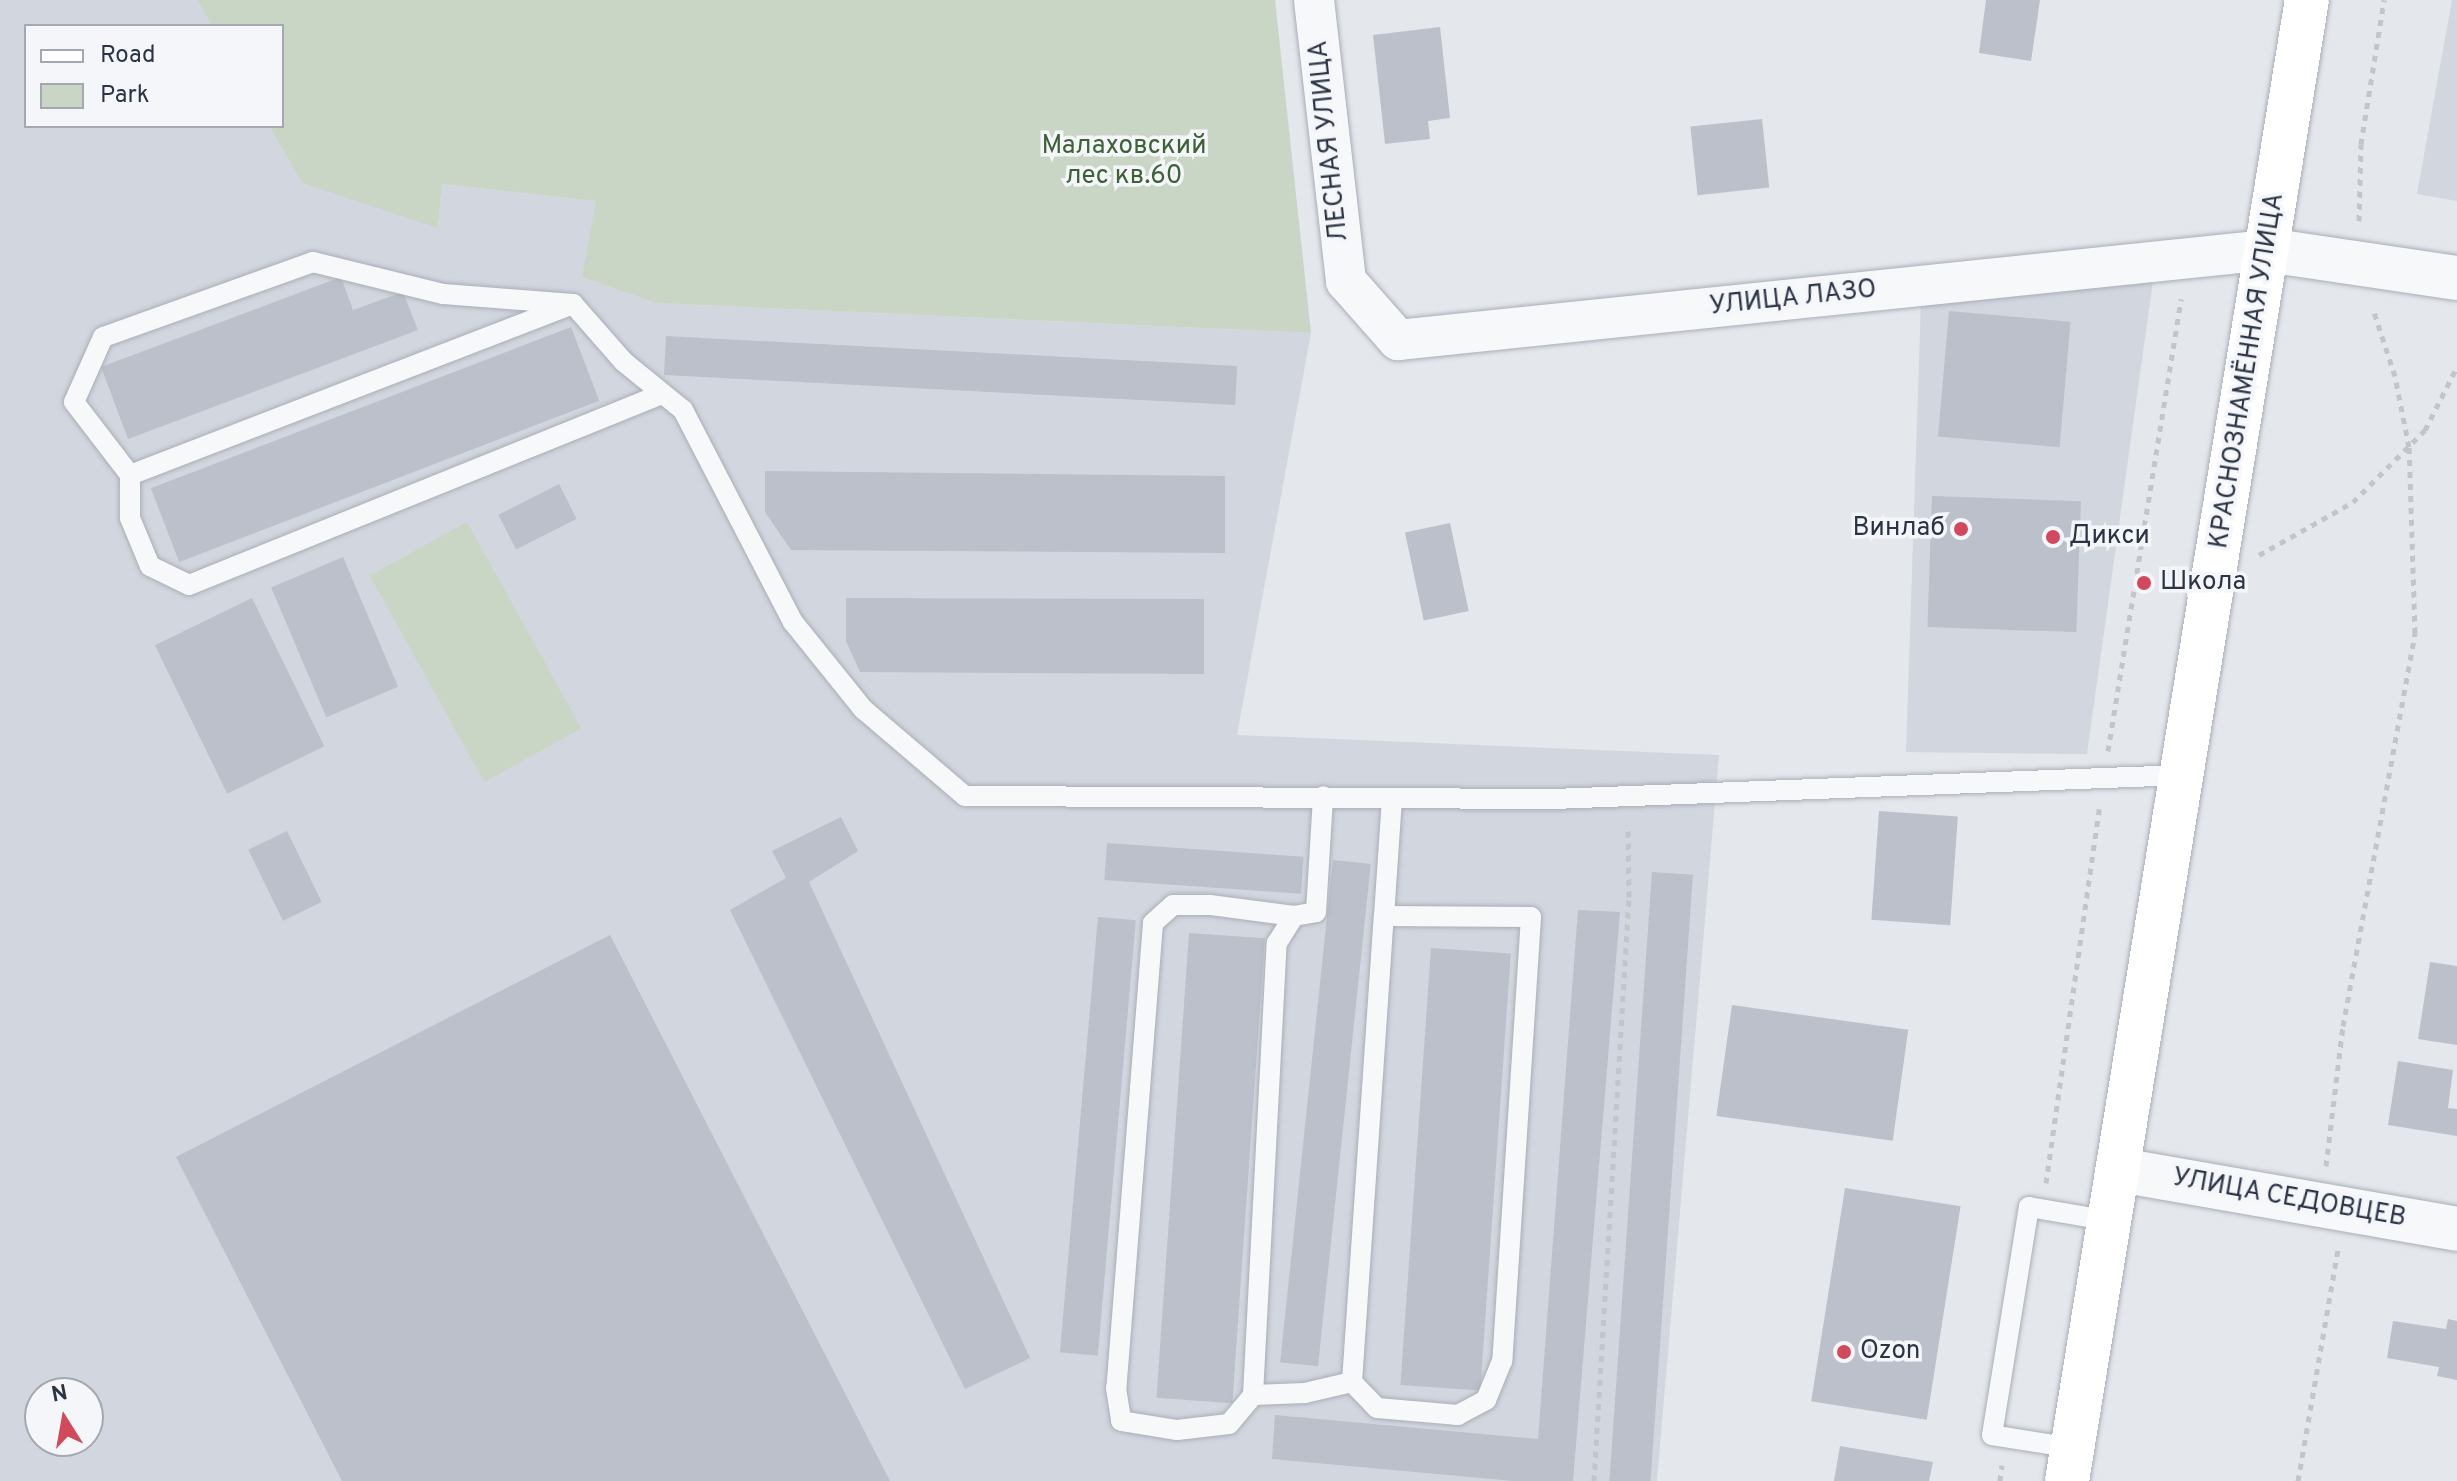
<!DOCTYPE html>
<html>
<head>
<meta charset="utf-8">
<style>
  body { margin:0 }
  #map { position:relative; width:2457px; height:1481px; overflow:hidden; background:#e4e7ec; font-family:Overpass,sans-serif }
  div>[style] { position:absolute }
  .built>* { inset:0; background:#d2d6de }
  .green>* { inset:0; background:#c9d6c5; transform-origin:0 0 }
  .building>* { inset:0; background:#bbc0ca; transform-origin:0 0 }
  .path>* { height:5px; margin-top:-2.5px; transform-origin:0; background:repeating-linear-gradient(90deg,#c2c5cb 0 6px,transparent 0 12px) }
  .roads { filter:drop-shadow(0 0 2px #a9aeb7) drop-shadow(0 0 2px #a9aeb7) }
  .service>* { height:20px; margin:-10px; padding:0 10px; transform-origin:10px; border-radius:10px; background:#f7f8fa }
  .minor>* { height:40px; margin:-20px; padding:0 20px; transform-origin:20px; border-radius:20px; background:#f7f8fa }
  .tertiary>* { height:44px; margin:-22px; padding:0 22px; transform-origin:22px; border-radius:22px; background:#f7f8fa }
  .secondary>* { height:44px; margin:-22px; padding:0 22px; transform-origin:22px; border-radius:22px; background:#fff }
  .dots>* { width:22px; height:22px; translate:-50% -50%; box-sizing:border-box; border:4px solid #f4f6f9; border-radius:50% }
  span { translate:-50% -50%; white-space:nowrap; text-align:center; line-height:1.15; -webkit-text-stroke:7px #f4f6f9; paint-order:stroke }
  .street-label { font-size:26px; color:#2b3445 }
  .park-label { font-size:26px; color:#3f6138 }
  .poi-label { font-size:26px; color:#2b3445 }
  .right { translate:-100% -50%; text-align:right }
  .left { translate:0 -50%; text-align:left }
  .legend { position:absolute; left:24px; top:24px; width:260px; height:104px; box-sizing:border-box; background:#f4f6f9; border:2px solid #a4a8b1; margin:0; padding:10px 14px; list-style:none; font-size:24px; color:#2b3445 }
  .legend li { display:flex; align-items:center; gap:16px; height:40px }
  .legend b { width:40px; border:2px solid #a4a8b1 }
  .north { position:absolute; left:24px; top:1377px; width:80px; height:80px; box-sizing:border-box; background:#f4f6f9; border:2px solid #a4a8b1; border-radius:50%; rotate:349deg; font-size:22px; font-weight:700; line-height:32px; text-align:center; color:#2b3445 }
  .north::after { content:''; display:block; margin:auto; width:28px; height:36px; background:#d1495b; clip-path:polygon(50% 0,100% 100%,50% 72%,0 100%) }
</style>
</head>
<body>
<div id="map">
  <div class="built">
    <i style="clip-path:polygon(evenodd,0 0,197px 0,212px 26px,26px 26px,26px 126px,269px 126px,302px 183px,438px 227px,442px 184px,596px 201px,657px 303px,1311px 333px,1237px 735px,1719px 755px,1657px 1481px,0 1481px,0 0,40px 1393px,88px 1393px,88px 1441px,40px 1441px,40px 1393px)"></i>
    <i style="clip-path:polygon(2452px 0,2457px 0,2457px 201px,2417px 194px)"></i>
    <i style="clip-path:polygon(2153px 281px,2087px 754px,1906px 752px,1921px 301px)"></i>
  </div>
  <div class="green">
    <i style="clip-path:polygon(197px 0,1275px 0,1311px 333px,657px 303px,582px 277px,596px 201px,442px 184px,438px 228px,302px 183px,269px 126px,282px 126px,282px 26px,212px 26px)"></i>
    <i style="left:467px;top:522px;width:236px;height:111px;rotate:61deg"></i>
  </div>
  <div class="building">
    <i style="clip-path:polygon(1986px 0,2040px 0,2031px 61px,1979px 53px)"></i>
    <i style="clip-path:polygon(1440px 27px,1450px 118px,1428px 121px,1430px 139px,1385px 144px,1373px 35px)"></i>
    <i style="left:1762px;top:119px;width:69px;height:72px;rotate:84deg"></i>
    <i style="clip-path:polygon(341px 277px,353px 310px,403px 292px,418px 330px,128px 439px,101px 367px)"></i>
    <i style="left:1949px;top:311px;width:122px;height:126px;rotate:5deg"></i>
    <i style="left:571px;top:327px;width:79px;height:450px;rotate:69deg"></i>
    <i style="left:666px;top:336px;width:572px;height:39px;rotate:3deg"></i>
    <i style="clip-path:polygon(765px 471px,1225px 476px,1225px 553px,791px 550px,765px 512px)"></i>
    <i style="left:559px;top:484px;width:39px;height:68px;rotate:63deg"></i>
    <i style="left:1932px;top:496px;width:149px;height:131px;rotate:2deg"></i>
    <i style="left:1450px;top:523px;width:90px;height:46px;rotate:78deg"></i>
    <i style="left:343px;top:557px;width:141px;height:78px;rotate:67deg"></i>
    <i style="left:252px;top:598px;width:165px;height:108px;rotate:64deg"></i>
    <i style="clip-path:polygon(846px 598px,1204px 599px,1204px 674px,860px 672px,846px 641px)"></i>
    <i style="left:1879px;top:811px;width:79px;height:109px;rotate:4deg"></i>
    <i style="clip-path:polygon(841px 817px,858px 851px,809px 882px,1030px 1358px,965px 1389px,730px 910px,786px 878px,772px 851px)"></i>
    <i style="left:287px;top:831px;width:79px;height:43px;rotate:64deg"></i>
    <i style="left:1107px;top:843px;width:197px;height:37px;rotate:4deg"></i>
    <i style="left:1333px;top:860px;width:38px;height:505px;rotate:6deg"></i>
    <i style="left:1652px;top:872px;width:41px;height:611px;rotate:4deg"></i>
    <i style="clip-path:polygon(1578px 910px,1620px 912px,1573px 1481px,1513px 1481px,1272px 1459px,1275px 1415px,1538px 1439px)"></i>
    <i style="left:1098px;top:917px;width:38px;height:437px;rotate:5deg"></i>
    <i style="left:1189px;top:933px;width:76px;height:466px;rotate:4deg"></i>
    <i style="clip-path:polygon(610px 935px,890px 1481px,342px 1481px,176px 1157px)"></i>
    <i style="left:1431px;top:948px;width:80px;height:438px;rotate:4deg"></i>
    <i style="clip-path:polygon(2430px 962px,2457px 966px,2457px 1045px,2418px 1039px)"></i>
    <i style="left:1732px;top:1005px;width:178px;height:112px;rotate:8deg"></i>
    <i style="clip-path:polygon(2398px 1061px,2453px 1070px,2448px 1108px,2457px 1109px,2457px 1136px,2388px 1125px)"></i>
    <i style="left:1845px;top:1188px;width:117px;height:216px;rotate:9deg"></i>
    <i style="clip-path:polygon(2448px 1319px,2457px 1321px,2457px 1380px,2437px 1376px,2439px 1367px,2387px 1358px,2393px 1321px,2446px 1329px)"></i>
    <i style="clip-path:polygon(1840px 1446px,1933px 1462px,1929px 1481px,1834px 1481px)"></i>
  </div>
  <div class="path">
    <i style="left:2359px;top:221px;width:77px;rotate:-88.5deg"></i>
    <i style="left:2361px;top:144px;width:146px;rotate:-80.9deg"></i>
    <i style="left:2259px;top:555px;width:108px;rotate:-29.4deg"></i>
    <i style="left:2353px;top:502px;width:102px;rotate:-45deg"></i>
    <i style="left:2425px;top:430px;width:71px;rotate:-63.1deg"></i>
    <i style="left:2108px;top:751px;width:458px;rotate:-80.8deg"></i>
    <i style="left:2326px;top:1166px;width:141px;rotate:-83.1deg"></i>
    <i style="left:2343px;top:1026px;width:400px;rotate:-79.6deg"></i>
    <i style="left:2415px;top:633px;width:186px;rotate:-91.8deg"></i>
    <i style="left:2409px;top:447px;width:72px;rotate:-101.2deg"></i>
    <i style="left:2395px;top:376px;width:71px;rotate:-108.2deg"></i>
    <i style="left:2046px;top:1183px;width:378px;rotate:-81.9deg"></i>
    <i style="left:1594px;top:1481px;width:585px;rotate:-86.57deg"></i>
    <i style="left:1629px;top:897px;width:72px;rotate:-90.8deg"></i>
    <i style="left:2000px;top:1481px;width:16px;rotate:-83deg"></i>
    <i style="left:2298px;top:1481px;width:235px;rotate:-80.2deg"></i>
  </div>
  <div class="roads">
    <div class="service">
      <i style="left:573px;top:304px;width:130px;rotate:-175.6deg"></i>
      <i style="left:443px;top:294px;width:134px;rotate:-166.2deg"></i>
      <i style="left:313px;top:262px;width:223px;rotate:160.3deg"></i>
      <i style="left:103px;top:337px;width:71px;rotate:114deg"></i>
      <i style="left:74px;top:402px;width:92px;rotate:52.5deg"></i>
      <i style="left:130px;top:475px;width:475px;rotate:-21.1deg"></i>
      <i style="left:573px;top:304px;width:77px;rotate:48.7deg"></i>
      <i style="left:624px;top:362px;width:76px;rotate:39.1deg"></i>
      <i style="left:683px;top:410px;width:239px;rotate:62.6deg"></i>
      <i style="left:793px;top:622px;width:112px;rotate:51.2deg"></i>
      <i style="left:863px;top:709px;width:134px;rotate:40.5deg"></i>
      <i style="left:965px;top:796px;width:588px;rotate:0.29deg"></i>
      <i style="left:1553px;top:799px;width:630px;rotate:-2.18deg"></i>
      <i style="left:130px;top:475px;width:43px;rotate:90deg"></i>
      <i style="left:130px;top:518px;width:52px;rotate:67.4deg"></i>
      <i style="left:150px;top:566px;width:43px;rotate:26deg"></i>
      <i style="left:189px;top:585px;width:510px;rotate:-21.99deg"></i>
      <i style="left:1294px;top:916px;width:85px;rotate:-172.5deg"></i>
      <i style="left:1210px;top:905px;width:37px;rotate:180deg"></i>
      <i style="left:1173px;top:905px;width:27px;rotate:138deg"></i>
      <i style="left:1153px;top:923px;width:466px;rotate:94.5deg"></i>
      <i style="left:1116px;top:1388px;width:33px;rotate:81deg"></i>
      <i style="left:1121px;top:1421px;width:57px;rotate:9.1deg"></i>
      <i style="left:1177px;top:1430px;width:52px;rotate:-6.6deg"></i>
      <i style="left:1229px;top:1424px;width:38px;rotate:-50deg"></i>
      <i style="left:1253px;top:1395px;width:453px;rotate:-87deg"></i>
      <i style="left:1277px;top:943px;width:32px;rotate:-58deg"></i>
      <i style="left:1294px;top:916px;width:22px;rotate:-10deg"></i>
      <i style="left:1316px;top:912px;width:116px;rotate:-86.5deg"></i>
      <i style="left:1384px;top:916px;width:147px;rotate:0.4deg"></i>
      <i style="left:1531px;top:917px;width:445px;rotate:93.7deg"></i>
      <i style="left:1502px;top:1361px;width:42px;rotate:112.3deg"></i>
      <i style="left:1486px;top:1400px;width:32px;rotate:152deg"></i>
      <i style="left:1458px;top:1415px;width:81px;rotate:-175.1deg"></i>
      <i style="left:1377px;top:1408px;width:36px;rotate:-134deg"></i>
      <i style="left:1352px;top:1382px;width:467px;rotate:-86.1deg"></i>
      <i style="left:1384px;top:916px;width:118px;rotate:-86.1deg"></i>
      <i style="left:1253px;top:1395px;width:52px;rotate:-2.2deg"></i>
      <i style="left:1305px;top:1393px;width:48px;rotate:-13.2deg"></i>
      <i style="left:2073px;top:1448px;width:82px;rotate:-170.9deg"></i>
      <i style="left:1992px;top:1435px;width:231px;rotate:-80.8deg"></i>
      <i style="left:2029px;top:1207px;width:83px;rotate:9.7deg"></i>
    </div>
    <div class="minor">
      <i style="left:1314px;top:0;width:283px;rotate:83.5deg"></i>
      <i style="left:1346px;top:281px;width:79px;rotate:48.6deg"></i>
      <i style="left:1398px;top:340px;width:874px;rotate:-5.91deg"></i>
    </div>
    <div class="tertiary">
      <i style="left:2267px;top:250px;width:192px;rotate:8.4deg"></i>
      <i style="left:2120px;top:1170px;width:342px;rotate:9.9deg"></i>
    </div>
    <div class="secondary">
      <i style="left:2067px;top:1481px;width:1500px;rotate:-80.8deg"></i>
    </div>
  </div>
  <div class="dots">
    <i style="left:1961px;top:529px;background:#d1495b"></i>
    <i style="left:2053px;top:537px;background:#d1495b"></i>
    <i style="left:2144px;top:583px;background:#d1495b"></i>
    <i style="left:1844px;top:1352px;background:#d1495b"></i>
  </div>
  <div class="street-label">
    <span style="left:1330px;top:141px;rotate:-96deg">ЛЕСНАЯ УЛИЦА</span>
    <span style="left:1793px;top:299px;rotate:-6deg">УЛИЦА ЛАЗО</span>
    <span style="left:2248px;top:371px;rotate:-81deg">КРАСНОЗНАМЁННАЯ УЛИЦА</span>
    <span style="left:2289px;top:1199px;rotate:10deg">УЛИЦА СЕДОВЦЕВ</span>
  </div>
  <div class="park-label">
    <span style="left:1124px;top:162px">Малаховский<br>лес кв.60</span>
  </div>
  <div class="poi-label">
    <span class="right" style="left:1945px;top:529px">Винлаб</span>
    <span class="left" style="left:2069px;top:537px">Дикси</span>
    <span class="left" style="left:2160px;top:583px">Школа</span>
    <span class="left" style="left:1860px;top:1352px">Ozon</span>
  </div>
  <ul class="legend">
  <li><b style="height:10px;background:#fff"></b>Road</li>
  <li><b style="height:22px;background:#c9d6c5"></b>Park</li>
  </ul>
  <div class="north">N</div>
</div>
</body>
</html>
